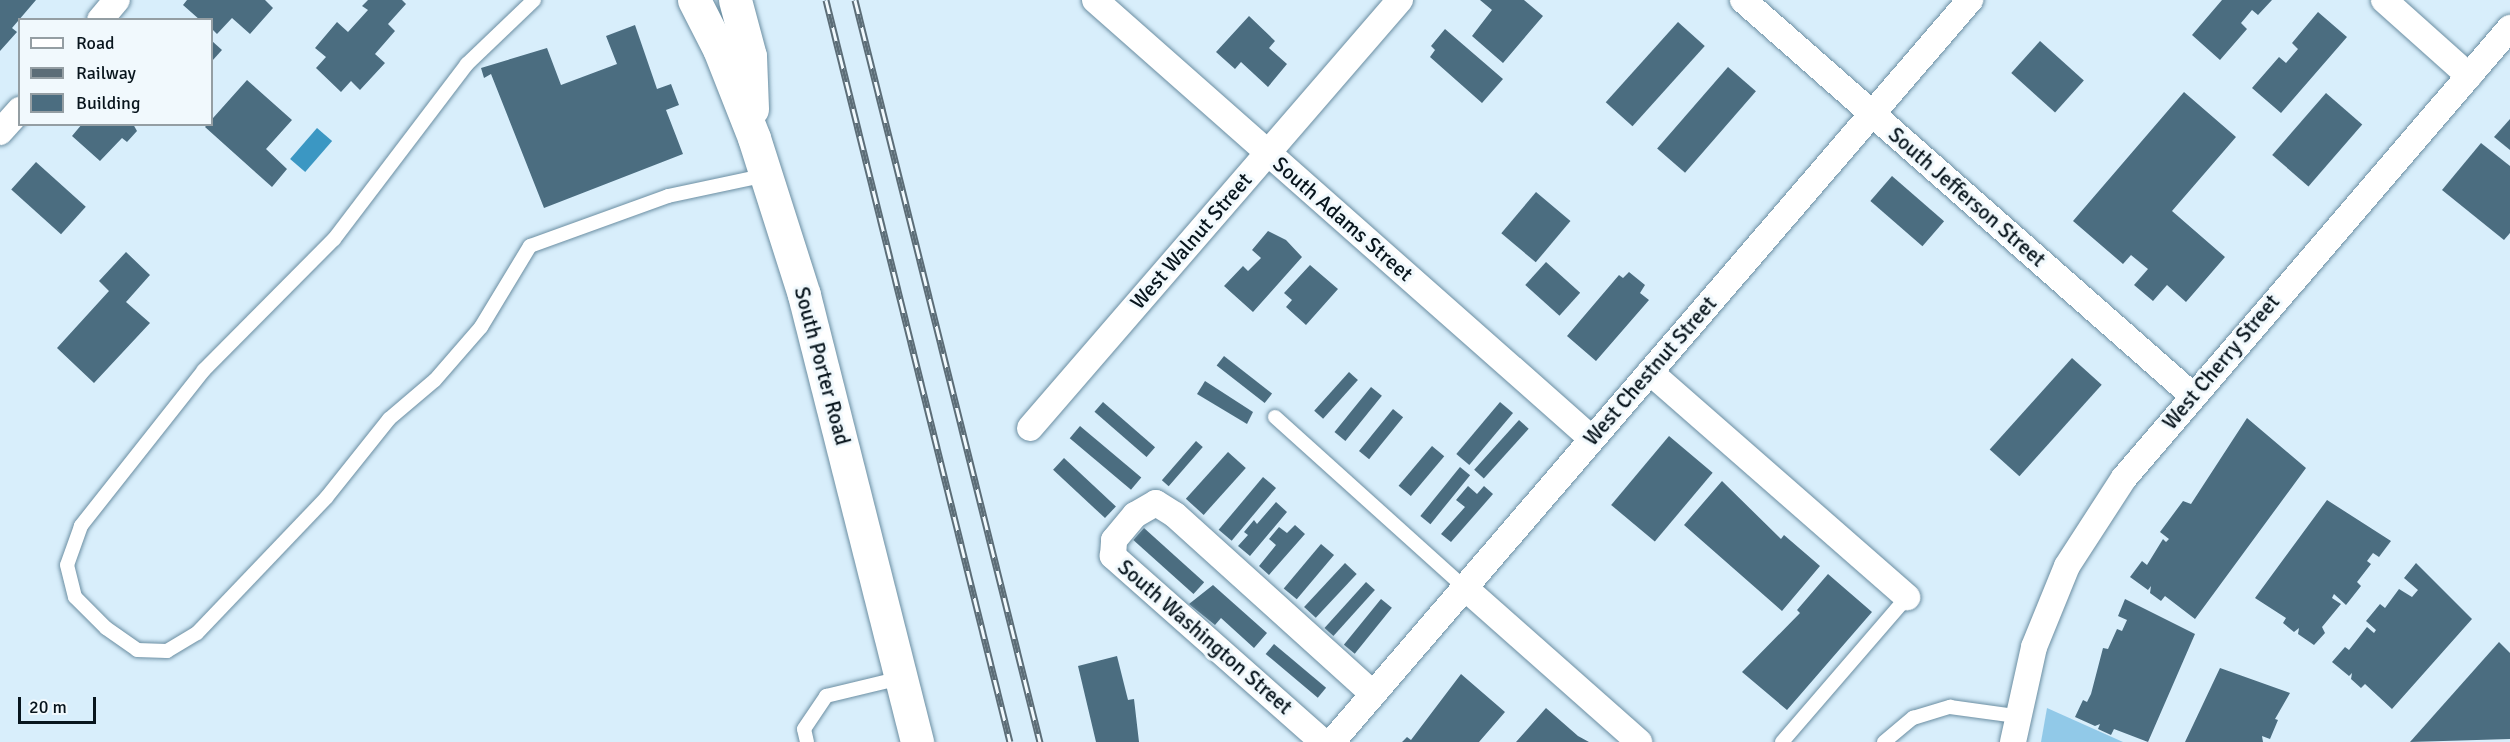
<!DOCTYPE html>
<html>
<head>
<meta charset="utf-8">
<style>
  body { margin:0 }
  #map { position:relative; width:2510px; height:742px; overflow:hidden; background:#d8eefb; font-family:Signika,sans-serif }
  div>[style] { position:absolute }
  .green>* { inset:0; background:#91c9e8 }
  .water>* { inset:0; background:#3b97c3; transform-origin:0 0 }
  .building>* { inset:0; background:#4b6d80; transform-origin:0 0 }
  .roads { filter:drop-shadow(0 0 2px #6b8ea2) drop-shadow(0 0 2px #6b8ea2) }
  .service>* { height:14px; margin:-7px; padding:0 7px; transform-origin:7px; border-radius:7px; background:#fff }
  .minor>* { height:26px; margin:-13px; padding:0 13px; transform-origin:13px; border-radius:13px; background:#fff }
  .tertiary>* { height:33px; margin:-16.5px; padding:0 16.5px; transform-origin:16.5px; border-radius:16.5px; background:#fff }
  .rail>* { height:7px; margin-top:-3.5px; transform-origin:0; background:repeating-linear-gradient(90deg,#f1f9fd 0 14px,#5c6d77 0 28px); box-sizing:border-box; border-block:2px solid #5c6d77 }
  span { translate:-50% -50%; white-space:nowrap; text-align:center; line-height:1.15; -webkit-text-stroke:6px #f1f9fd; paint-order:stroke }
  .street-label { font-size:21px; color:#08151d }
  .legend { position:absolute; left:18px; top:18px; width:195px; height:108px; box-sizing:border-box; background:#f1f9fd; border:2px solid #949ea3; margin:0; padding:8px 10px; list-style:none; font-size:18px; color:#08151d }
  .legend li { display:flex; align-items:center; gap:12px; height:30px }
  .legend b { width:30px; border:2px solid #949ea3 }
  .scale { position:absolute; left:18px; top:697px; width:78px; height:27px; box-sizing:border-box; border:3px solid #08151d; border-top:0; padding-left:8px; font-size:18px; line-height:21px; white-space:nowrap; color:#08151d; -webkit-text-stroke:4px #f1f9fd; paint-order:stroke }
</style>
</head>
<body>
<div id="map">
  <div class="green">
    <i style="clip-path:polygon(2047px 708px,2123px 742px,2041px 742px)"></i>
  </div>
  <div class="water">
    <i style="left:317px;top:128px;width:20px;height:41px;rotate:41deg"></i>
  </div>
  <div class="building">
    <i style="clip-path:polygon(0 0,36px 0,12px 28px,17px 32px,0 51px)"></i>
    <i style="clip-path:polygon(187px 0,265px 0,273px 8px,250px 34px,232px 18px,217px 34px,212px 29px,212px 20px,200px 20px,183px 5px)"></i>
    <i style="clip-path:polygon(368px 0,402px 0,406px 4px,388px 24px,395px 31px,375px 54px,385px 63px,360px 90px,351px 81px,341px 92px,316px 68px,326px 57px,315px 48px,337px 22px,348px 32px,368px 10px,362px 6px)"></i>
    <i style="clip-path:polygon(1480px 0,1524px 0,1543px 16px,1503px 63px,1472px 36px,1492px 10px)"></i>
    <i style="clip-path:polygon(2222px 0,2272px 0,2258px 15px,2252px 10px,2241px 23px,2247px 29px,2220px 60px,2192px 35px)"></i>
    <i style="clip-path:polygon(2318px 12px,2347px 37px,2281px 113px,2252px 88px,2279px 57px,2286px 63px,2298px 49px,2292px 43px)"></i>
    <i style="clip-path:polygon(1249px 16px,1275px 41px,1269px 48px,1287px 64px,1268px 87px,1241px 62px,1235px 69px,1216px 52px)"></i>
    <i style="left:1678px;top:22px;width:36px;height:108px;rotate:42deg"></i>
    <i style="clip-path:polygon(635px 25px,657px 89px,671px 84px,679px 105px,666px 110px,683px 154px,544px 208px,491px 74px,484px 78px,481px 68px,547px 48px,561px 85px,617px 64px,606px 36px)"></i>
    <i style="clip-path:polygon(1445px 29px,1503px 79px,1482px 103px,1430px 57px,1435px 50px,1431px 46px)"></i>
    <i style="clip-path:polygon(212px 41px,222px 50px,212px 61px)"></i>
    <i style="left:2040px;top:41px;width:59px;height:43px;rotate:42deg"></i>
    <i style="left:1728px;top:67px;width:37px;height:108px;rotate:41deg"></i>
    <i style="clip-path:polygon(247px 80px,292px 120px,266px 149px,287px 169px,272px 187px,205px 127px)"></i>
    <i style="clip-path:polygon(2184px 92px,2236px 137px,2172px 211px,2225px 257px,2186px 302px,2167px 285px,2153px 301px,2134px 285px,2148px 269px,2131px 255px,2123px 264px,2073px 221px)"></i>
    <i style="left:2326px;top:93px;width:48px;height:82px;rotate:41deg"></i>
    <i style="clip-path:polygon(2510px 119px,2510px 150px,2494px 137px)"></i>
    <i style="clip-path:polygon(82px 124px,133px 124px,137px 131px,127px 142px,122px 138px,100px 161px,72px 136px)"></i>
    <i style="clip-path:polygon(2481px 143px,2510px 166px,2510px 233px,2504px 240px,2442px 190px)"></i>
    <i style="left:36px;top:162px;width:67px;height:37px;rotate:42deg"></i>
    <i style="left:1892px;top:176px;width:69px;height:33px;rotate:41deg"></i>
    <i style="left:1536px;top:192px;width:45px;height:54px;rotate:40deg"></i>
    <i style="clip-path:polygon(1268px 231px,1286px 240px,1302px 257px,1253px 312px,1224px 286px,1243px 266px,1248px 271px,1261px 258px,1252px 250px)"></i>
    <i style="clip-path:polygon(126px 252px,150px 275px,126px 302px,150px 323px,94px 383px,57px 348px,109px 291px,99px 281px)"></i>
    <i style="left:1546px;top:262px;width:46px;height:31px;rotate:42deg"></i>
    <i style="clip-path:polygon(1310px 265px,1338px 289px,1306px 325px,1286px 307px,1292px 300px,1284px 293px)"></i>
    <i style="clip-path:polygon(1629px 272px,1645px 285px,1640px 293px,1649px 300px,1596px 361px,1567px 336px,1619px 275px,1623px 278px)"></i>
    <i style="left:1224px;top:356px;width:61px;height:12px;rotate:38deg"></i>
    <i style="left:2072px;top:358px;width:40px;height:123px;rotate:42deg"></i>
    <i style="left:1349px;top:372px;width:12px;height:52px;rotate:42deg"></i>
    <i style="clip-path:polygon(1205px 381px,1253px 412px,1247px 424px,1197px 394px)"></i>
    <i style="left:1371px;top:387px;width:14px;height:58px;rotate:39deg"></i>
    <i style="left:1103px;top:402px;width:69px;height:13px;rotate:41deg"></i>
    <i style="left:1500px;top:402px;width:17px;height:68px;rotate:40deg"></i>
    <i style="left:1393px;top:409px;width:13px;height:54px;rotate:39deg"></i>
    <i style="clip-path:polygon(2247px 418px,2306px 468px,2195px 619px,2165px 596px,2161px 601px,2150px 593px,2151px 586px,2148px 590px,2130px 577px,2142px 561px,2147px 565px,2163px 539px,2166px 542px,2169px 539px,2160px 532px,2183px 501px,2191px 504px)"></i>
    <i style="left:1519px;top:420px;width:13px;height:67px;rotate:42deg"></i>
    <i style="left:1080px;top:426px;width:80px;height:16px;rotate:40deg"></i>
    <i style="left:1669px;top:436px;width:57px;height:90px;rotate:40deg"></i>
    <i style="left:1196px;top:441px;width:9px;height:52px;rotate:41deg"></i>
    <i style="left:1432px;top:446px;width:16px;height:52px;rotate:40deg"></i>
    <i style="left:1228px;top:452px;width:24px;height:63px;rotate:42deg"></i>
    <i style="left:1064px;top:458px;width:71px;height:16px;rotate:43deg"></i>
    <i style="left:1460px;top:467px;width:13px;height:63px;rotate:39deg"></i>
    <i style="left:1263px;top:477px;width:17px;height:69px;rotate:40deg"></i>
    <i style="clip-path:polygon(1722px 481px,1781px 539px,1784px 535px,1820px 566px,1782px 611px,1684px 525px)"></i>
    <i style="clip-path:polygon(1468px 486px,1477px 494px,1484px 486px,1493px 494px,1451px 542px,1441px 534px,1465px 507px,1456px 500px)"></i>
    <i style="clip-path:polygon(2327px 500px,2391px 541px,2379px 557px,2373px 553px,2367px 561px,2371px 564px,2357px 582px,2361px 586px,2346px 605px,2334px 594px,2332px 598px,2341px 604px,2322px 627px,2325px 633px,2314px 645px,2298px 634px,2299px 628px,2294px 632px,2283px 623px,2286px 618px,2255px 598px)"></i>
    <i style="clip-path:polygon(1276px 502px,1287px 512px,1250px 556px,1238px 546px,1248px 535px,1244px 532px,1254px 520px,1257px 524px)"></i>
    <i style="clip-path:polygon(1295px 525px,1305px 534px,1269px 575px,1259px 566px,1276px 545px,1269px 539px,1279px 527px,1287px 533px)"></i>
    <i style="left:1144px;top:528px;width:81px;height:16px;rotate:42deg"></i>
    <i style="left:1321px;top:544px;width:17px;height:58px;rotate:40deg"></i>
    <i style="left:1345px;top:563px;width:16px;height:60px;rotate:43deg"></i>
    <i style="clip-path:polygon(2416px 563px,2472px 619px,2392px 709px,2365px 684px,2361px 688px,2351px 679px,2352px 673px,2349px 676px,2332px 662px,2345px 647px,2349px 650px,2367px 627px,2374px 633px,2376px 630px,2366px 621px,2380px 604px,2385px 608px,2399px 589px,2412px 597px,2418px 590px,2404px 578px)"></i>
    <i style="clip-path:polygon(1828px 574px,1872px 612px,1787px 710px,1742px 672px,1800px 613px,1797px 610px)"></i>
    <i style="left:1366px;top:582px;width:12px;height:62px;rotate:42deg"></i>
    <i style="clip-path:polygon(1213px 585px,1267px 633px,1254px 648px,1221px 618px,1215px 625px,1189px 604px)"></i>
    <i style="left:1381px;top:599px;width:14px;height:59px;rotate:39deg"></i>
    <i style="clip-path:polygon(2125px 599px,2195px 634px,2148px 742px,2114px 729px,2111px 735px,2098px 729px,2100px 724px,2095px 726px,2075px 717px,2083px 700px,2087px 702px,2091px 694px,2103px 648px,2108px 649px,2117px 629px,2122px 631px,2127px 620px,2118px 616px)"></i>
    <i style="clip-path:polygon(2499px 642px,2510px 653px,2510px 739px,2410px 742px)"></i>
    <i style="left:1274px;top:644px;width:68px;height:13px;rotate:40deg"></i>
    <i style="clip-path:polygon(1117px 656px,1128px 700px,1134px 699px,1139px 742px,1096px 742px,1078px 666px)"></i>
    <i style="clip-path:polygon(2220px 668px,2290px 693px,2275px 719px,2278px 720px,2270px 739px,2262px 736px,2263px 742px,2185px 742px)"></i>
    <i style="clip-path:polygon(1461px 674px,1505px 712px,1479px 742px,1402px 742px,1407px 737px,1411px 740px)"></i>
    <i style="clip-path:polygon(1546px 708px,1578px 736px,1589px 742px,1516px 742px)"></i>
  </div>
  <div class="roads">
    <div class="service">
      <i style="left:534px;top:0;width:93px;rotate:136.3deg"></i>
      <i style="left:467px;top:64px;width:220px;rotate:127.2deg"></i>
      <i style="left:334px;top:239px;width:185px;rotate:134.8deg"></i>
      <i style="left:204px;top:370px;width:199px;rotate:128.3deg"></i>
      <i style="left:81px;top:526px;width:41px;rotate:109.7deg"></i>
      <i style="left:67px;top:565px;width:33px;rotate:76deg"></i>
      <i style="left:75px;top:597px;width:44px;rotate:45deg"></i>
      <i style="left:106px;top:628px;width:38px;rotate:35deg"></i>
      <i style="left:137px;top:650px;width:30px;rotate:2deg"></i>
      <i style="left:167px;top:651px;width:35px;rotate:-31deg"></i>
      <i style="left:197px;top:633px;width:187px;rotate:-46.3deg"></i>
      <i style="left:326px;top:498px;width:101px;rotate:-51.4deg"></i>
      <i style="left:389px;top:419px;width:60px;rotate:-40.3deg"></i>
      <i style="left:435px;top:380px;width:70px;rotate:-49deg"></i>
      <i style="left:481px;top:327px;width:95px;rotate:-58.8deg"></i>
      <i style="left:530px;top:246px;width:147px;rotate:-19.9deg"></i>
      <i style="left:668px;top:196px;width:101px;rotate:-12deg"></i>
      <i style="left:1275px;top:417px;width:254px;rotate:42deg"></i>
      <i style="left:807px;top:742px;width:13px;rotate:-103deg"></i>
      <i style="left:804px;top:729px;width:40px;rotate:-56deg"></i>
      <i style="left:826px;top:696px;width:77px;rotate:-13.5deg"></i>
      <i style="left:1782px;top:742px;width:191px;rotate:-49.2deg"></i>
      <i style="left:1884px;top:742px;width:38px;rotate:-40deg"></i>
      <i style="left:1913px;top:718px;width:39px;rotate:-17deg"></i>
      <i style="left:1950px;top:707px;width:67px;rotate:7.8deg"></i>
    </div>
    <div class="minor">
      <i style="left:1095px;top:0;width:663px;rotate:41.45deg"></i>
      <i style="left:1743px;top:0;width:598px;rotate:41.34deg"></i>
      <i style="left:2384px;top:0;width:114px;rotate:41.8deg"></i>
      <i style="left:100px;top:20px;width:26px;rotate:-50deg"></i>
      <i style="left:0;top:132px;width:30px;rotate:-48deg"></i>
      <i style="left:1650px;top:372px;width:342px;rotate:41.2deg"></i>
      <i style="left:1030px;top:428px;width:566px;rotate:-49.16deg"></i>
      <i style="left:1464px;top:587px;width:234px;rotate:41.5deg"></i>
      <i style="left:1323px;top:742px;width:281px;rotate:-138.5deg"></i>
      <i style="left:1113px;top:556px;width:16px;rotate:-86deg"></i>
      <i style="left:1114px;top:540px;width:33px;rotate:-50deg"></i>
      <i style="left:1135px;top:515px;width:24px;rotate:-30deg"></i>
      <i style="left:1156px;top:503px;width:22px;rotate:32deg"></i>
      <i style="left:1175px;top:515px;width:267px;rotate:42.1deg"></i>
      <i style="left:1332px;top:742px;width:979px;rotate:-49.31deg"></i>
      <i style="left:2013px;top:742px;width:97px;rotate:-77.5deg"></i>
      <i style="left:2034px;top:647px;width:87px;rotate:-67.8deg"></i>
      <i style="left:2067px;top:566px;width:105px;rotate:-57.1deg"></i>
      <i style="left:2124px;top:478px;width:593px;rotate:-49.38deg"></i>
    </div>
    <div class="tertiary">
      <i style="left:694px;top:0;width:55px;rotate:63deg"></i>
      <i style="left:719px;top:49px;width:96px;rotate:68.5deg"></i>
      <i style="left:754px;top:138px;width:165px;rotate:72.3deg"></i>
      <i style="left:804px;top:295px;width:461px;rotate:75.8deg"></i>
      <i style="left:735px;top:0;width:58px;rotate:75deg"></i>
      <i style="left:750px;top:56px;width:53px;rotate:87.8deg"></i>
    </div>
  </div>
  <div class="rail">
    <i style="left:826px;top:0;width:764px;rotate:76.07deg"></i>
    <i style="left:855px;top:0;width:765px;rotate:76deg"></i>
  </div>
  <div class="street-label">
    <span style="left:1967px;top:197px;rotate:41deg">South Jefferson Street</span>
    <span style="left:1343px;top:219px;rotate:41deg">South Adams Street</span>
    <span style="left:1191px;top:241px;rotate:-49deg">West Walnut Street</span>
    <span style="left:2221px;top:362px;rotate:-50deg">West Cherry Street</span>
    <span style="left:822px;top:366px;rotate:75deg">South Porter Road</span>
    <span style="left:1650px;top:371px;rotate:-49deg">West Chestnut Street</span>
    <span style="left:1205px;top:637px;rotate:41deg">South Washington Street</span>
  </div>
  <ul class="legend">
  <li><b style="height:8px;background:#fff"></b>Road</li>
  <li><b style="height:8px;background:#5c6d77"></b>Railway</li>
  <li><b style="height:16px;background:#4b6d80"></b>Building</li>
  </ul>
  <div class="scale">20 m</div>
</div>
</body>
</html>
